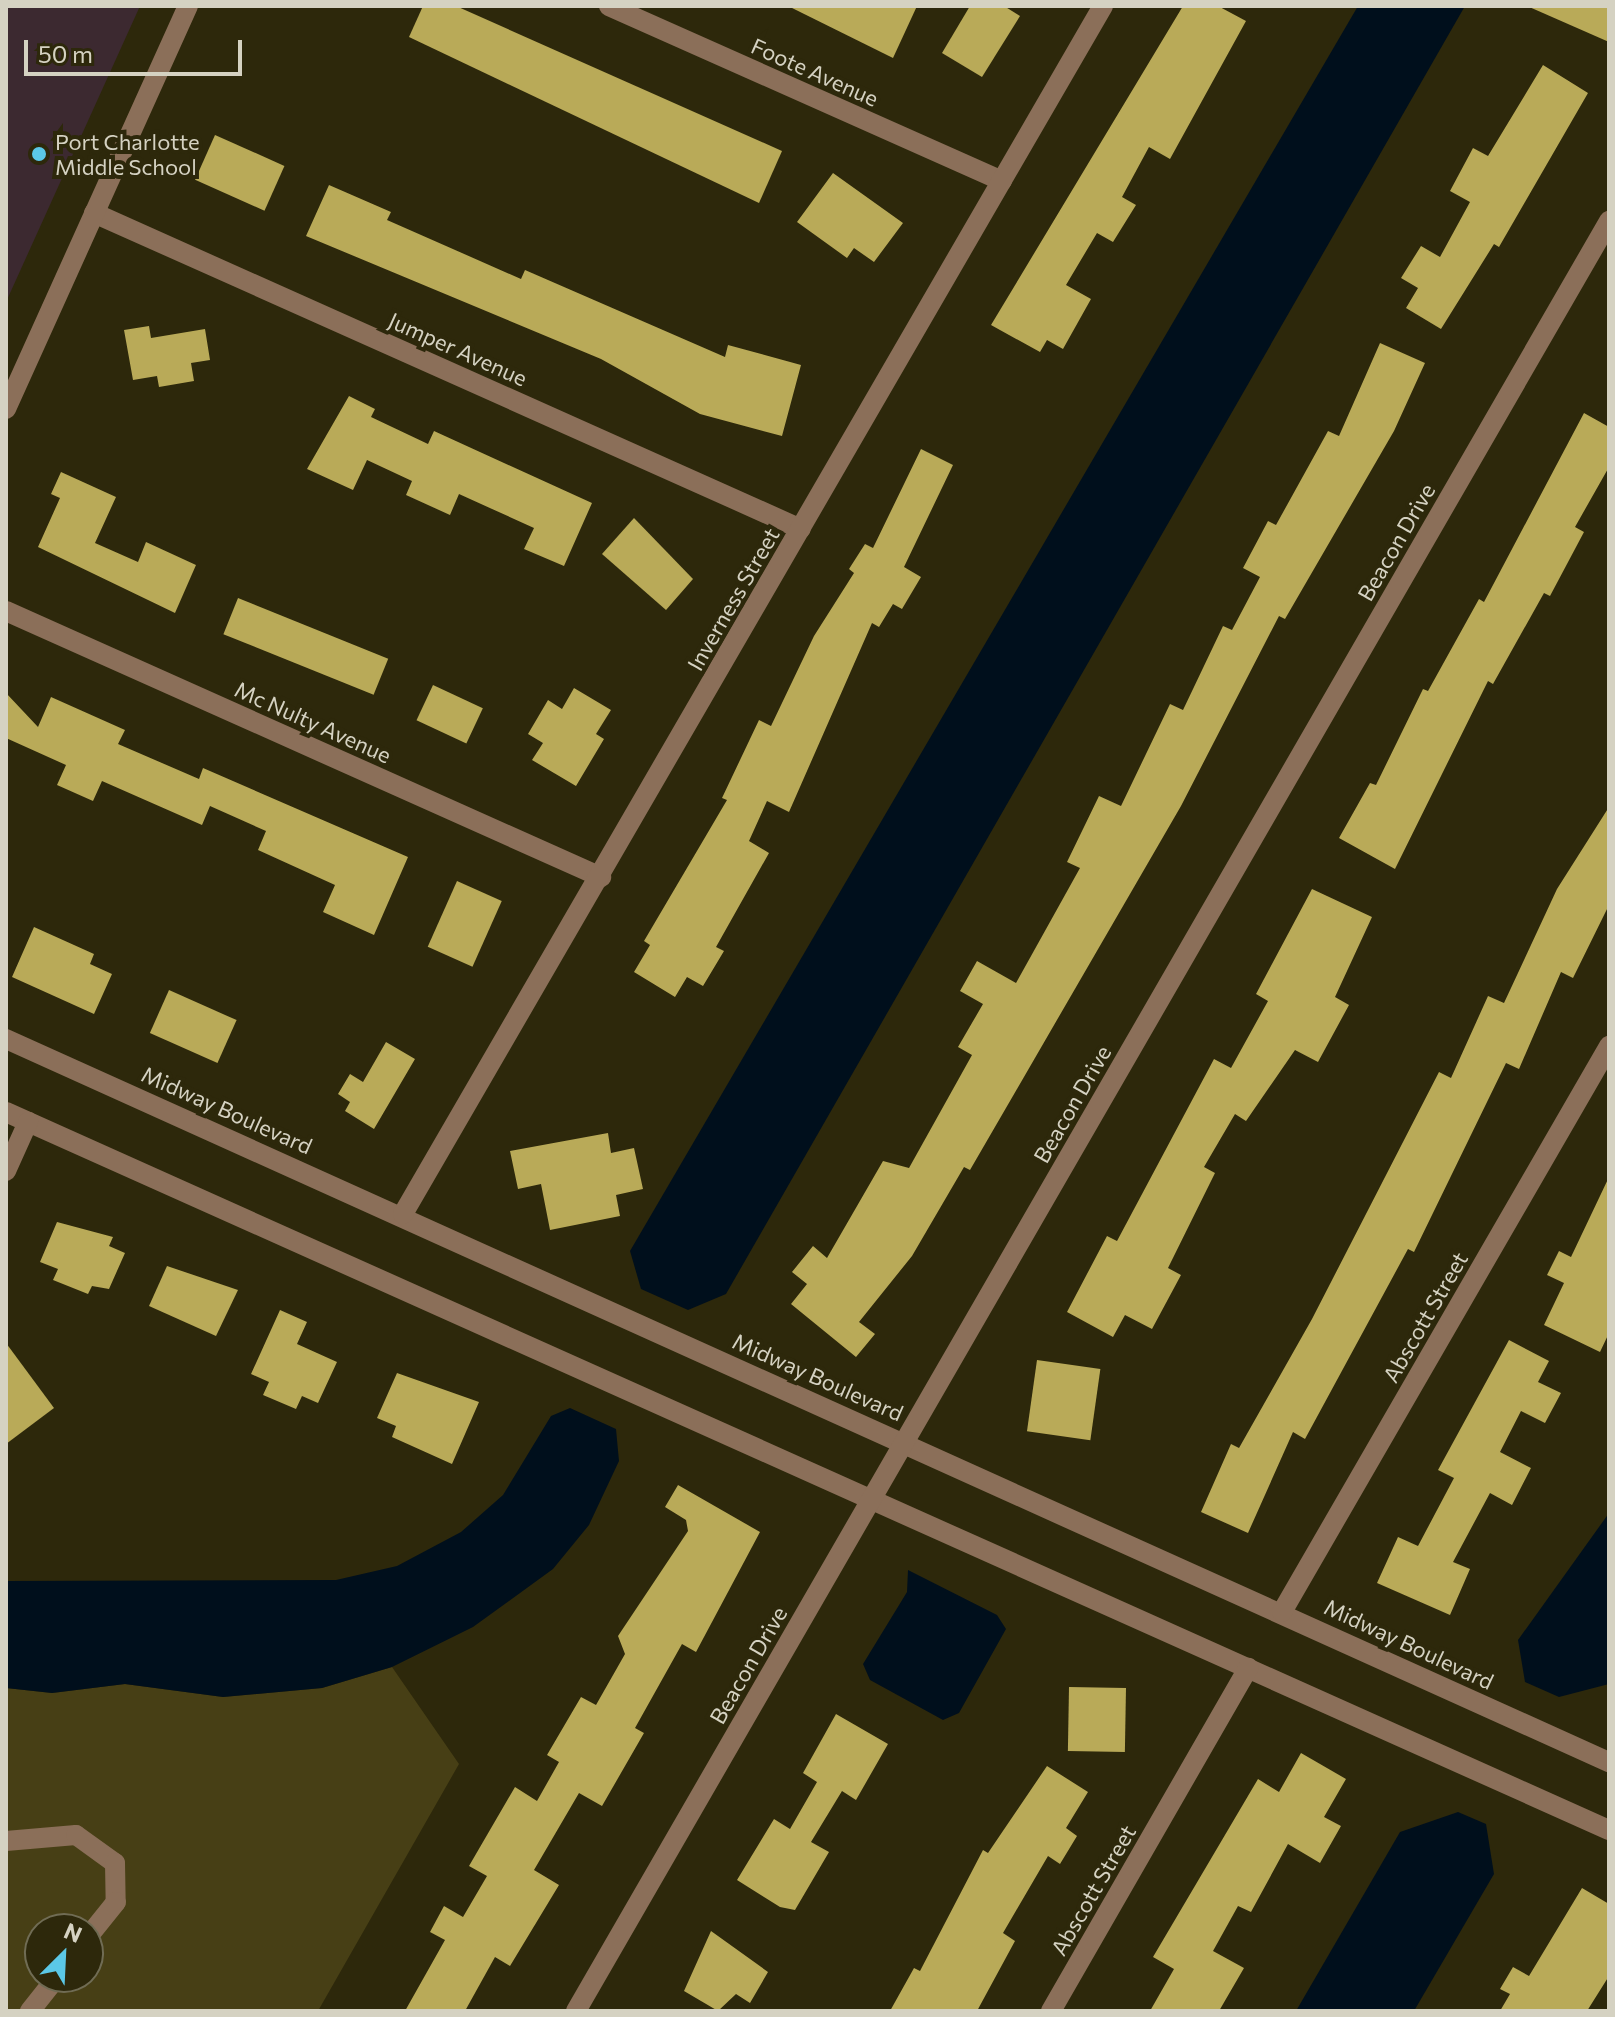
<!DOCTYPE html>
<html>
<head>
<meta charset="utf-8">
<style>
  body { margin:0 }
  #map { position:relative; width:1615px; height:2017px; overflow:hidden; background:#2d280b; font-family:Commissioner,sans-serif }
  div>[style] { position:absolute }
  .commercial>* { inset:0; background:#3c2930 }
  .green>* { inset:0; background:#473f15 }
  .water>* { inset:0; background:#000f1c }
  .building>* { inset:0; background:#b9aa58; transform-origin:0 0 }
  .minor>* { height:20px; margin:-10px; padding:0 10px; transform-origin:10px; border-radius:10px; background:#8b6f59 }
  .dots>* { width:22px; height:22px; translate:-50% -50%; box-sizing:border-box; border:4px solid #2d280b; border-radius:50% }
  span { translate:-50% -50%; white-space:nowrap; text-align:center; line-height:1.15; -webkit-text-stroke:8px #2d280b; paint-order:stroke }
  .street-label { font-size:22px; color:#d5d2c2 }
  .poi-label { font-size:22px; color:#d5d2c2 }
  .left { translate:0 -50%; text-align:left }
  .frame { position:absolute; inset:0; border:8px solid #d5d2c2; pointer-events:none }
  .north { position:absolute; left:24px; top:1913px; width:80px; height:80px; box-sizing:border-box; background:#2d280b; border:2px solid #706c54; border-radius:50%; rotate:24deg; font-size:22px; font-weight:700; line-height:32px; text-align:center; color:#d5d2c2 }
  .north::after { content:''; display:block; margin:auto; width:28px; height:36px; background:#5bc8e7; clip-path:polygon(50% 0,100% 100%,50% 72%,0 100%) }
  .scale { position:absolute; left:24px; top:40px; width:218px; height:36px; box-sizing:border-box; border:4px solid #d5d2c2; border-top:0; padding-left:10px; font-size:24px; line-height:28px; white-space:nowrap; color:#d5d2c2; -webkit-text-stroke:6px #2d280b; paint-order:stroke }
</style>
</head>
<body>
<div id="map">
  <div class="commercial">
    <i style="clip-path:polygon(6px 6px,140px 6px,6px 302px)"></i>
  </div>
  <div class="green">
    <i style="clip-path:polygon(evenodd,392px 1667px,459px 1764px,318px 2011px,6px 2011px,6px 1688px,52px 1693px,125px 1684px,223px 1697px,322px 1688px,392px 1667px,40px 1929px,88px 1929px,88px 1977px,40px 1977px,40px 1929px)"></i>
  </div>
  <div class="water">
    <i style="clip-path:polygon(1358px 6px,1465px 6px,726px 1294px,688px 1310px,641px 1289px,630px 1251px)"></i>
    <i style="clip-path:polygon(570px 1408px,616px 1429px,619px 1461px,589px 1525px,553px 1569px,473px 1627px,392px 1667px,322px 1688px,223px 1697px,125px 1684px,52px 1693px,6px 1688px,6px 1581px,336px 1580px,397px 1566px,461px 1532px,503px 1495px,551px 1416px)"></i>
    <i style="clip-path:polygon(1609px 1513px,1609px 1684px,1559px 1697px,1525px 1682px,1518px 1640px)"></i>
    <i style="clip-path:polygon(908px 1570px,997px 1615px,1006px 1629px,959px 1713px,943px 1720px,870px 1680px,863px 1664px,907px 1592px)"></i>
    <i style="clip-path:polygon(1458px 1812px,1486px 1824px,1494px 1874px,1414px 2011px,1296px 2011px,1400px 1832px)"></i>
  </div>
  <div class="building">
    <i style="clip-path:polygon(423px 6px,456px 6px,782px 151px,759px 203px,409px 37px)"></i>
    <i style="clip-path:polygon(788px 6px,917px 6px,893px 58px)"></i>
    <i style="clip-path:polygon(970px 6px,1004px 6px,1020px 16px,982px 77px,942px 53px)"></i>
    <i style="clip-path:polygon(1183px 6px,1218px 6px,1246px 21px,1170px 159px,1149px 147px,1122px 197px,1136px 205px,1113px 242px,1097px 233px,1066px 285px,1091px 299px,1063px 349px,1047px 340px,1040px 352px,991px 325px)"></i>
    <i style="clip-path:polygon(1527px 6px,1609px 6px,1609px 42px)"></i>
    <i style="clip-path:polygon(1543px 65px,1588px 93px,1499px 247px,1494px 244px,1441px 329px,1406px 308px,1418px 288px,1401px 278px,1421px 246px,1440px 257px,1470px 202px,1450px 191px,1473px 148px,1488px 156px)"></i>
    <i style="left:215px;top:135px;width:76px;height:49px;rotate:24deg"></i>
    <i style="clip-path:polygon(833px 173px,903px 223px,874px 262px,854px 248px,847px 258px,797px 222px)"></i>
    <i style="clip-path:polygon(329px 185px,391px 212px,387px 220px,521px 279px,525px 270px,725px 357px,728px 345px,801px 365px,782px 436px,700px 414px,601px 359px,306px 236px)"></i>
    <i style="clip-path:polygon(149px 326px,151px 338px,205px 329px,210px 360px,191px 363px,194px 381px,159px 387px,157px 376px,133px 380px,124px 330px)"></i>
    <i style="clip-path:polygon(1380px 343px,1425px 363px,1394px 431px,1285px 619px,1279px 616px,1181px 806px,970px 1170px,964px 1167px,912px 1256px,859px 1322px,875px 1334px,856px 1357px,791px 1304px,807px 1284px,792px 1272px,813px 1246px,827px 1258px,883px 1161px,909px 1168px,972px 1055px,958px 1047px,983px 1004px,960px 991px,977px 961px,1016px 983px,1080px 868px,1067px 862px,1099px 796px,1121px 806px,1170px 704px,1183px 710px,1223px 626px,1232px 630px,1260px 577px,1243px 568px,1268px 521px,1276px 525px,1328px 431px,1339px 436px)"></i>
    <i style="clip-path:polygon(349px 396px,375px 409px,371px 417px,428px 444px,434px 431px,592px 503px,564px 566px,524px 549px,534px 528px,459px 494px,450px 515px,406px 495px,412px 481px,367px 460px,353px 490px,307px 469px)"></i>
    <i style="clip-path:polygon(1584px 413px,1609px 427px,1609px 467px,1575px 527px,1584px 532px,1550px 596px,1544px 593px,1493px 684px,1488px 681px,1395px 869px,1339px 838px,1370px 783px,1376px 785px,1423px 689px,1428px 691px,1479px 599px,1484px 602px)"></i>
    <i style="clip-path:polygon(921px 449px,953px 465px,904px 567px,921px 577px,902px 609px,893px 604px,879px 627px,872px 623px,789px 812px,767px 801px,749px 841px,769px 853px,716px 947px,724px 951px,703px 986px,687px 977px,675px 997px,634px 972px,650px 945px,644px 941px,727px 800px,722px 798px,759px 720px,771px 726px,814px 636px,854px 573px,849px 569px,865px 544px,873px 548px)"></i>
    <i style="clip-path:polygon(61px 472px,116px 497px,95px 543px,138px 562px,146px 542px,196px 565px,175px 613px,38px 547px,60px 498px,51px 494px)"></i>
    <i style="clip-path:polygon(634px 518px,693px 579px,666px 610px,602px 554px)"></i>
    <i style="left:238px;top:598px;width:162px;height:39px;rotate:22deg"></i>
    <i style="left:433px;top:685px;width:55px;height:39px;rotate:25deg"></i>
    <i style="clip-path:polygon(574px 688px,611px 710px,596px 734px,604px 739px,576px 786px,532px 760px,543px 743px,528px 734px,548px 700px,562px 709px)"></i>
    <i style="clip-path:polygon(6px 693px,38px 727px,51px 697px,125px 730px,118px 744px,199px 779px,203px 768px,408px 857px,374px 935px,323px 912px,335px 885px,258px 850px,266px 831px,210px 806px,202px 825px,102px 781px,93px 801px,57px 785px,66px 765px,6px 738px)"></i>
    <i style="clip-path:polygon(1609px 807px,1609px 905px,1573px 978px,1561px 972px,1519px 1069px,1506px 1063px,1414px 1252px,1408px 1249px,1305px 1439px,1293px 1432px,1248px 1533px,1201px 1512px,1231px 1444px,1239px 1448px,1312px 1319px,1439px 1072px,1451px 1078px,1488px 996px,1504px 1003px,1557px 889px)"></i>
    <i style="left:457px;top:881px;width:49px;height:72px;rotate:24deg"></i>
    <i style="clip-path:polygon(1312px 889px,1372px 917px,1335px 997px,1349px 1005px,1318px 1062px,1295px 1050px,1246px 1121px,1235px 1114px,1204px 1167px,1215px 1173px,1168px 1268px,1181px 1275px,1152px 1329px,1125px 1315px,1113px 1337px,1067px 1312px,1107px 1236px,1117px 1241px,1214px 1059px,1231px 1068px,1268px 1001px,1256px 994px)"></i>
    <i style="clip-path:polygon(34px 927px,94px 954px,90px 964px,112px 974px,94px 1014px,12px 977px)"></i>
    <i style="left:169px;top:990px;width:74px;height:47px;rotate:24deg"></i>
    <i style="clip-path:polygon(386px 1042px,415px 1059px,374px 1129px,345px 1111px,350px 1102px,338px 1094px,350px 1074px,363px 1082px)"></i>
    <i style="clip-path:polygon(608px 1133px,611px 1153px,634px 1148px,643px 1189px,616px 1195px,620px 1216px,550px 1230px,541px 1184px,518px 1189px,510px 1151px)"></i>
    <i style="clip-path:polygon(1609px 1177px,1609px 1333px,1600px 1352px,1544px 1325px,1564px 1283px,1547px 1275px,1559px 1251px,1571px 1257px)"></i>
    <i style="clip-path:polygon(57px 1222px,113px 1237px,109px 1246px,125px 1253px,109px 1289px,92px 1286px,88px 1294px,53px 1280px,58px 1269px,40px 1262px)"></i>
    <i style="clip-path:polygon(167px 1266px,238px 1290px,216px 1336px,149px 1306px)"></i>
    <i style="clip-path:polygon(280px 1310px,307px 1322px,297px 1344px,337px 1362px,318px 1403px,302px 1396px,296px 1409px,263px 1395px,269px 1382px,251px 1374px)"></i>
    <i style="clip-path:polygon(1509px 1340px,1549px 1361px,1538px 1382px,1561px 1393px,1545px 1423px,1521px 1411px,1500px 1452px,1531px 1468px,1512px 1505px,1490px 1493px,1453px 1562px,1470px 1569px,1450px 1615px,1377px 1583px,1398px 1537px,1418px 1546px,1454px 1478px,1438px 1470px)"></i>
    <i style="clip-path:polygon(6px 1343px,54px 1408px,6px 1444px)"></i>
    <i style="left:1037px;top:1360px;width:64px;height:72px;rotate:8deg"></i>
    <i style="clip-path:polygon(397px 1373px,479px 1402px,452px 1464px,392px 1437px,396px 1426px,377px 1418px)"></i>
    <i style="clip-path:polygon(678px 1485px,760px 1532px,696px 1652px,682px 1644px,635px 1728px,644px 1733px,602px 1806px,579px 1793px,534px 1870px,559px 1885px,510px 1966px,495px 1957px,465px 2011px,405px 2011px,445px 1940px,430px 1932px,444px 1906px,463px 1917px,487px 1876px,469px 1866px,515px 1787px,537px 1801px,559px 1762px,547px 1755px,581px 1697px,596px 1705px,625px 1654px,618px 1636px,688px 1531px,686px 1520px,665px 1507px)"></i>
    <i style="left:1069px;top:1687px;width:57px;height:64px;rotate:1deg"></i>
    <i style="clip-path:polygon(836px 1714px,888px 1744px,856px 1800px,842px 1791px,811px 1842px,829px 1852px,795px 1910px,780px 1907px,737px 1880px,774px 1819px,790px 1829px,817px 1782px,803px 1773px)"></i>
    <i style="clip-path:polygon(1301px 1753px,1346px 1779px,1324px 1817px,1341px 1826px,1320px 1863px,1288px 1844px,1251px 1912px,1238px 1906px,1213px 1951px,1244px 1968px,1219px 2011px,1150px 2011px,1174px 1969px,1153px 1957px,1258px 1779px,1279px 1792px)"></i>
    <i style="clip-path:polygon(1047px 1766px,1088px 1792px,1066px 1828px,1077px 1836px,1060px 1864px,1048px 1856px,1003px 1933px,1015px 1941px,977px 2011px,890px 2011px,914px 1968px,920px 1971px,983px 1850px,988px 1853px)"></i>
    <i style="clip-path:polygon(1582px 1888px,1609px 1904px,1609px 1976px,1587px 2011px,1500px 2011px,1510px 1994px,1500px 1989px,1513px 1967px,1529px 1976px)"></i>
    <i style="clip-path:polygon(711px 1931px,768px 1972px,750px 2003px,736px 1994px,718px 2011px,684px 1991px)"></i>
  </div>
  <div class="minor">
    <i style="left:609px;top:6px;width:430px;rotate:24deg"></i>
    <i style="left:94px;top:213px;width:774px;rotate:24.08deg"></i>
    <i style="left:6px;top:409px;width:442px;rotate:-65.7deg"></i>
    <i style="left:6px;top:611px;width:652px;rotate:24.09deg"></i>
    <i style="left:6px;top:1039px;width:1759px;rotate:24.28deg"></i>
    <i style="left:6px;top:1112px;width:1756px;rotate:24.13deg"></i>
    <i style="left:6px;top:1171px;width:54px;rotate:-65.8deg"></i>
    <i style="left:403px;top:1214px;width:1396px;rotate:-59.91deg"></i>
    <i style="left:1282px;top:1612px;width:654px;rotate:-59.98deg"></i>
    <i style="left:6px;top:1841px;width:70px;rotate:-4.9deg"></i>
    <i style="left:76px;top:1835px;width:48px;rotate:35.7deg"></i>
    <i style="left:115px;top:1863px;width:39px;rotate:89deg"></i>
    <i style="left:116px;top:1902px;width:45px;rotate:128.7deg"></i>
    <i style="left:30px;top:2011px;width:43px;rotate:-51.5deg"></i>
    <i style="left:576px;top:2011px;width:2067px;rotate:-60.01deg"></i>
    <i style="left:1051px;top:2011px;width:396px;rotate:-60.1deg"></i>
  </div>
  <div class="dots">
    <i style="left:39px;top:154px;background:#5bc8e7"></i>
  </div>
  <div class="street-label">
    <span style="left:815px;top:72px;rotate:24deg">Foote Avenue</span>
    <span style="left:458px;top:349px;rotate:24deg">Jumper Avenue</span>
    <span style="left:1396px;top:542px;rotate:-60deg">Beacon Drive</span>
    <span style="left:733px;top:599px;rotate:-60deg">Inverness Street</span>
    <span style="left:313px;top:722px;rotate:24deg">Mc Nulty Avenue</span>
    <span style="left:1072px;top:1104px;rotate:-60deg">Beacon Drive</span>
    <span style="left:227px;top:1110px;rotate:24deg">Midway Boulevard</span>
    <span style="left:1425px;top:1317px;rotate:-60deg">Abscott Street</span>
    <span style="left:818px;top:1377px;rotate:24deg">Midway Boulevard</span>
    <span style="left:1409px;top:1644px;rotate:25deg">Midway Boulevard</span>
    <span style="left:748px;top:1665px;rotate:-60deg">Beacon Drive</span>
    <span style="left:1093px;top:1890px;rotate:-60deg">Abscott Street</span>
  </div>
  <div class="poi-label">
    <span class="left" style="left:55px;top:154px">Port Charlotte<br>Middle School</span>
  </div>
  <div class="frame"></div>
  <div class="north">N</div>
  <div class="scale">50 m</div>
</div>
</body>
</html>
